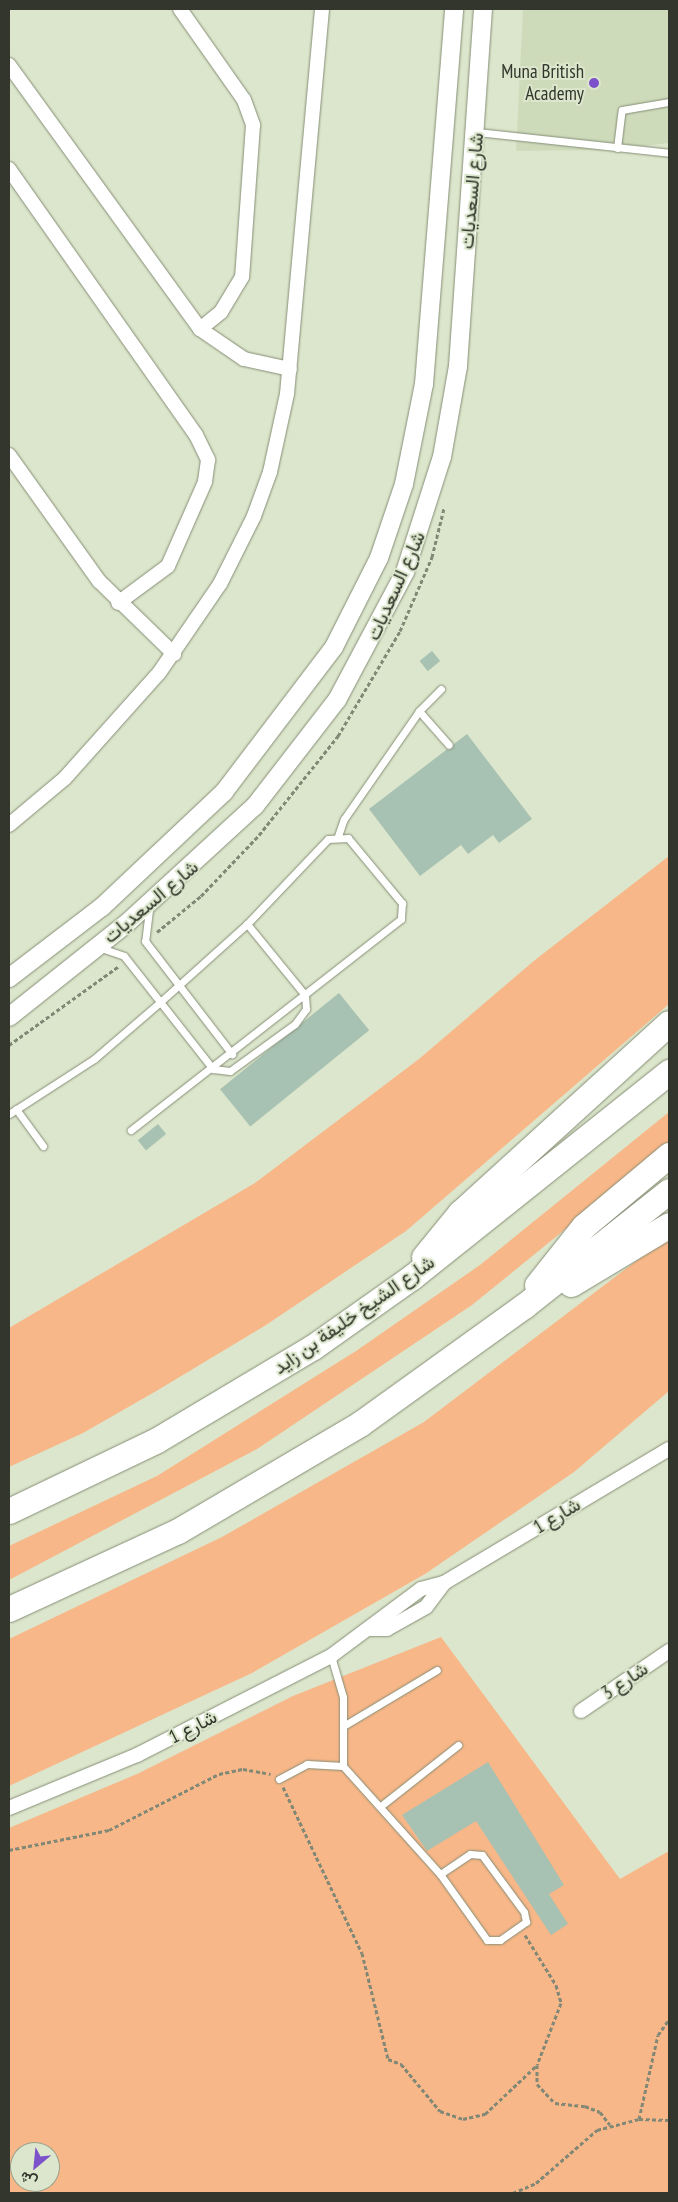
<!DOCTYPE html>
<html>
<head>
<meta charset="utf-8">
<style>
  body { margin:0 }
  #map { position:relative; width:678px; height:2202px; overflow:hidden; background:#dce6cc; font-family:"PT Sans Narrow",Vazirmatn,sans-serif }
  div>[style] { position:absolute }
  .built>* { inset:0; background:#cedbbb }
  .green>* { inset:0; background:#f8b788 }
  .building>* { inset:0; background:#a7c1b2; transform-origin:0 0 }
  .path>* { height:3px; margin-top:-1.5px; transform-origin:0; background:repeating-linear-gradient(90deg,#818876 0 4px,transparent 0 6.5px) }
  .roads { filter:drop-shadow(0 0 1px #858e76) drop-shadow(0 0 1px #858e76) }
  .service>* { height:7px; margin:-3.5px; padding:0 3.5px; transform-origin:3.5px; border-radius:3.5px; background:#fff }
  .minor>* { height:14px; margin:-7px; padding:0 7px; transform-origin:7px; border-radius:7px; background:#fff }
  .tertiary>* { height:18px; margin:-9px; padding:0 9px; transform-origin:9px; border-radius:9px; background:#fff }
  .motorway>* { height:25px; margin:-12.5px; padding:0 12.5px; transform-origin:12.5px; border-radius:12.5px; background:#fff }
  .dots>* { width:14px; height:14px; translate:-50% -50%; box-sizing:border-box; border:2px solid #dce6cc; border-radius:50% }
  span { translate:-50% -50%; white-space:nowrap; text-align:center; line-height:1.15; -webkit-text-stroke:4px #dce6cc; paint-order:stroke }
  .poi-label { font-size:19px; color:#32362c }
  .right { translate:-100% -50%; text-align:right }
  .street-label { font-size:19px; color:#32362c }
  .frame { position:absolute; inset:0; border:10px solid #32362c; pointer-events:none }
  .north { position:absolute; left:10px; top:2142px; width:50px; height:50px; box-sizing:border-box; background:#dce6cc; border:1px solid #98a08c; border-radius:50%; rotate:208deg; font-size:14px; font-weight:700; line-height:20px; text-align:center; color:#32362c }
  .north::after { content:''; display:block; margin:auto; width:18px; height:22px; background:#7c51ca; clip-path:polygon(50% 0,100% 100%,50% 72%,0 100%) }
</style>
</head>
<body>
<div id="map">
  <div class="built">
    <i style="clip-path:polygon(523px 9px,669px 9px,669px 143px,607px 150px,516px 151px)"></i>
  </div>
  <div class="green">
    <i style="clip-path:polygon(669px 856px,669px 1004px,406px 1231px,266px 1325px,158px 1390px,83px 1433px,9px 1467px,9px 1328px,255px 1183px,419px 1059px,535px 960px)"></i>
    <i style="clip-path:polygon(669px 1112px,669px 1145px,472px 1305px,257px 1449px,9px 1580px,9px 1546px,157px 1476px,356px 1351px,480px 1265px)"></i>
    <i style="clip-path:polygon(669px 1236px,669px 1391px,574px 1472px,425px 1574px,252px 1673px,9px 1786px,9px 1639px,222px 1537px,424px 1422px)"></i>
    <i style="clip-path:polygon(evenodd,441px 1637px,620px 1879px,669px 1851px,669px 2193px,9px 2193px,9px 1828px,137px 1774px,293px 1696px,441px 1637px,20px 2152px,50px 2152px,50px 2182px,20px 2182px,20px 2152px)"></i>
  </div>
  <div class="building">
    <i style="left:432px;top:651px;width:13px;height:16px;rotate:51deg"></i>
    <i style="clip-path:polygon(467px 734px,532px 819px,499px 843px,493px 835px,468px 854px,461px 845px,420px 876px,369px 809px)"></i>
    <i style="left:339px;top:993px;width:48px;height:153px;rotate:51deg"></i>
    <i style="left:158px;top:1124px;width:13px;height:26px;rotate:51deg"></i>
    <i style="clip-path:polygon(488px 1762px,564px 1885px,549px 1894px,568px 1924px,551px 1935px,476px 1821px,427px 1851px,402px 1815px)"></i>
  </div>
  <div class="path">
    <i style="left:157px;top:932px;width:57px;rotate:-39.3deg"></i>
    <i style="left:201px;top:896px;width:84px;rotate:-46.4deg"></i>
    <i style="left:259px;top:835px;width:127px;rotate:-51.4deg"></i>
    <i style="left:338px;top:736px;width:122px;rotate:-59.4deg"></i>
    <i style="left:400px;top:631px;width:81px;rotate:-66.6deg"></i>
    <i style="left:432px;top:557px;width:50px;rotate:-76.2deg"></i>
    <i style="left:9px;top:1045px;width:135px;rotate:-35.7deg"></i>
    <i style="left:283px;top:1787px;width:184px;rotate:64.6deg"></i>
    <i style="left:362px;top:1953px;width:109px;rotate:76.2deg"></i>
    <i style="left:388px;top:2059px;width:14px;rotate:21deg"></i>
    <i style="left:401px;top:2064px;width:61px;rotate:50.3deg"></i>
    <i style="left:440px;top:2111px;width:24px;rotate:19deg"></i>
    <i style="left:463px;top:2119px;width:23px;rotate:-13deg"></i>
    <i style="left:485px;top:2114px;width:71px;rotate:-43.3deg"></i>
    <i style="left:9px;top:1850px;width:102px;rotate:-11.3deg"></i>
    <i style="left:109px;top:1830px;width:123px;rotate:-27deg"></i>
    <i style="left:219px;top:1774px;width:25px;rotate:-12deg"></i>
    <i style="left:243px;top:1769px;width:28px;rotate:10deg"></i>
    <i style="left:525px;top:1935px;width:59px;rotate:58.2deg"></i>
    <i style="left:556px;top:1985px;width:19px;rotate:74deg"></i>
    <i style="left:561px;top:2003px;width:66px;rotate:111.2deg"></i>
    <i style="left:537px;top:2065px;width:19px;rotate:90deg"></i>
    <i style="left:537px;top:2084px;width:26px;rotate:47deg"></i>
    <i style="left:555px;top:2103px;width:30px;rotate:6deg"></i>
    <i style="left:585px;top:2106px;width:16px;rotate:22deg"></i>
    <i style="left:600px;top:2112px;width:16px;rotate:52deg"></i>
    <i style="left:639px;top:2119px;width:86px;rotate:-77.3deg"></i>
    <i style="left:658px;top:2035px;width:19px;rotate:-55deg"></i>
    <i style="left:513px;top:2193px;width:25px;rotate:-23deg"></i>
    <i style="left:536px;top:2183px;width:81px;rotate:-41deg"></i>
    <i style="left:597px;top:2130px;width:43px;rotate:-14.7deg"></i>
    <i style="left:639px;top:2119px;width:30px;rotate:2deg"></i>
  </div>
  <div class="roads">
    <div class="service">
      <i style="left:477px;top:132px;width:193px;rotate:6.2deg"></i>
      <i style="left:617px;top:148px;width:38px;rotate:-83deg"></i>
      <i style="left:622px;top:110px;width:48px;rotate:-9.7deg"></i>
      <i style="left:419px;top:711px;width:45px;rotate:48.6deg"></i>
      <i style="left:338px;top:836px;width:18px;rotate:-71deg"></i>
      <i style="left:344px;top:819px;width:131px;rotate:-55.2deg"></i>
      <i style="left:419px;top:711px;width:31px;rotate:-45deg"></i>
      <i style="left:149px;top:910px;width:31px;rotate:97deg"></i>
      <i style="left:145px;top:941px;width:143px;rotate:52.4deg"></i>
      <i style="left:101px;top:948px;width:24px;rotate:19deg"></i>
      <i style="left:124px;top:956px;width:144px;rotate:51.8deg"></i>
      <i style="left:213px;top:1069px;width:17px;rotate:7deg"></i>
      <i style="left:230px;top:1071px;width:80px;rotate:-35.9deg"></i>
      <i style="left:295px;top:1024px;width:19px;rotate:-54deg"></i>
      <i style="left:306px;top:1009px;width:14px;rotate:-94deg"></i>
      <i style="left:305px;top:995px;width:92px;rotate:-129.2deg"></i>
      <i style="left:16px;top:1109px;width:46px;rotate:53.9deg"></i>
      <i style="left:9px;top:1114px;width:101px;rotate:-32.9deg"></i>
      <i style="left:94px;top:1059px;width:86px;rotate:-40.7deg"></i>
      <i style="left:159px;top:1003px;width:118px;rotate:-41.9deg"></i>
      <i style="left:247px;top:924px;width:117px;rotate:-46.4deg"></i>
      <i style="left:328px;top:839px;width:20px;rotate:-3deg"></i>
      <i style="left:348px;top:838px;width:85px;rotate:50.3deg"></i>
      <i style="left:402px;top:903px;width:16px;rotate:94deg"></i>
      <i style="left:401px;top:919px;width:343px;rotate:142deg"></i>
      <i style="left:331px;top:1656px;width:43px;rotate:73.7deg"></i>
      <i style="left:343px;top:1697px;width:69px;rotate:90deg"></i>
      <i style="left:343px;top:1766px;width:145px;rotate:48.1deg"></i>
      <i style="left:440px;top:1874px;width:81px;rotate:54.5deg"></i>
      <i style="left:487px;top:1940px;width:13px"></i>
      <i style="left:500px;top:1940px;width:32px;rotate:-35deg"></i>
      <i style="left:526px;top:1922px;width:10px;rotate:-101deg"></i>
      <i style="left:524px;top:1912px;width:71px;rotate:-126.4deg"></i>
      <i style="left:482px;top:1855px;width:12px;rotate:-175deg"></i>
      <i style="left:470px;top:1854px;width:36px;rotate:146deg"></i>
      <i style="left:345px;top:1725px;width:107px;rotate:-30.9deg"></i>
      <i style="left:279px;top:1779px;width:32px;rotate:-28deg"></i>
      <i style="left:307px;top:1764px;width:36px;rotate:3deg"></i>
      <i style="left:382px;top:1805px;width:97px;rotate:-38.3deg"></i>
    </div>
    <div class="minor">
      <i style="left:180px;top:9px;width:111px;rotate:54.9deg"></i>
      <i style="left:244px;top:100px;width:27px;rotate:70deg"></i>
      <i style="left:253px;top:125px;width:152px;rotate:94.1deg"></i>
      <i style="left:242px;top:277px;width:41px;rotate:121deg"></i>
      <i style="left:221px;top:312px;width:27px;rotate:141deg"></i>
      <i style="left:9px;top:65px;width:326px;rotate:54.1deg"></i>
      <i style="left:200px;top:329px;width:53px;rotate:34.3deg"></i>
      <i style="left:244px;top:359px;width:47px;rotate:12.3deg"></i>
      <i style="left:9px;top:169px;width:325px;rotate:54.9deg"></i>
      <i style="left:196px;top:435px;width:28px;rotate:64deg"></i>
      <i style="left:208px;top:460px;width:22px;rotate:98deg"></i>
      <i style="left:205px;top:482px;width:92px;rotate:113.8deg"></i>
      <i style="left:168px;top:566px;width:62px;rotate:143.5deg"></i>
      <i style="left:9px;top:455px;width:155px;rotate:54.5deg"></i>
      <i style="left:99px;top:581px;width:105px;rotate:44.2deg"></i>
      <i style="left:9px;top:825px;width:73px;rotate:-40deg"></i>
      <i style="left:65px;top:778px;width:141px;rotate:-48.2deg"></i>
      <i style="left:159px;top:673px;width:108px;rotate:-55.6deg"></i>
      <i style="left:220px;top:584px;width:76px;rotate:-63.4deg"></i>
      <i style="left:254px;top:516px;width:47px;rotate:-70deg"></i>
      <i style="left:270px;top:472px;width:80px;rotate:-77.7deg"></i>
      <i style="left:287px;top:394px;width:387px;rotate:-84.8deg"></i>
      <i style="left:370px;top:1629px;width:17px"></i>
      <i style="left:387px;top:1629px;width:45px;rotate:-29.4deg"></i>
      <i style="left:426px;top:1607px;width:30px;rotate:-53deg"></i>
      <i style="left:581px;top:1711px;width:107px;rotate:-34.3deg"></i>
      <i style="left:9px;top:1808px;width:139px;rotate:-22.5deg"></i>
      <i style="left:137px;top:1755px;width:218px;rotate:-27deg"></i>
      <i style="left:331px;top:1656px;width:112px;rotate:-36.7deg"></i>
      <i style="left:421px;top:1589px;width:24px;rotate:-15deg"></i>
      <i style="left:444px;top:1583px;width:262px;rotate:-30.8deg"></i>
    </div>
    <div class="tertiary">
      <i style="left:9px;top:978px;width:117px;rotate:-37.4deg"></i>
      <i style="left:102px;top:907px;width:168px;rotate:-43.3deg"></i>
      <i style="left:224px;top:792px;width:182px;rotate:-52.8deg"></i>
      <i style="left:334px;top:647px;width:100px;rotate:-63.2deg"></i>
      <i style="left:379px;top:558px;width:78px;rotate:-71.3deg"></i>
      <i style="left:404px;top:484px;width:102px;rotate:-78.7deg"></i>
      <i style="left:424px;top:384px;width:376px;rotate:-85.4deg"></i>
      <i style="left:9px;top:1017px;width:149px;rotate:-38.5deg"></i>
      <i style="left:126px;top:924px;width:175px;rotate:-42.5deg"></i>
      <i style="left:255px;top:806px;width:134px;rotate:-52.3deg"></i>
      <i style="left:337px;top:700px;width:145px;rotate:-62deg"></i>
      <i style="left:405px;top:572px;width:121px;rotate:-72.2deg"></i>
      <i style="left:442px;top:457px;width:92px;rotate:-80deg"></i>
      <i style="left:458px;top:366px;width:358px;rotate:-86deg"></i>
    </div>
    <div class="motorway">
      <i style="left:424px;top:1257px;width:57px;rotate:-50.7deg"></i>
      <i style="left:460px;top:1213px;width:282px;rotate:-42.3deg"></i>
      <i style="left:571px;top:1284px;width:114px;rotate:-31deg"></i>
      <i style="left:537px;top:1285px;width:75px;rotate:-51.5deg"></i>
      <i style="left:584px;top:1226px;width:111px;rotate:-39.9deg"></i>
      <i style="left:9px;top:1511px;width:164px;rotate:-25.6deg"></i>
      <i style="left:157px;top:1440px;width:182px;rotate:-30.8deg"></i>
      <i style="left:313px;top:1347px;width:121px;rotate:-35.3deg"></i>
      <i style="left:412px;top:1277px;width:329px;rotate:-38.6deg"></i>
      <i style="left:9px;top:1609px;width:186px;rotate:-24.8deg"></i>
      <i style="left:178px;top:1531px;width:212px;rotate:-30.5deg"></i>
      <i style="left:361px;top:1423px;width:201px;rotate:-35.7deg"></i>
      <i style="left:524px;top:1306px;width:185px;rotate:-38.4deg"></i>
    </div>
  </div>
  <div class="dots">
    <i style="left:594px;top:83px;background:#7c51ca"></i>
  </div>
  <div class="poi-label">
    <span class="right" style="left:584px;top:83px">Muna British<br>Academy</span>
  </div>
  <div class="street-label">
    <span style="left:472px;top:191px;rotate:-85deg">شارع السعديات</span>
    <span style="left:396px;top:586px;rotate:-66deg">شارع السعديات</span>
    <span style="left:151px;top:902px;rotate:-40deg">شارع السعديات</span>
    <span style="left:354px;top:1315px;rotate:-35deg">شارع الشيخ خليفة بن زايد</span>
    <span style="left:557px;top:1516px;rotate:-31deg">شارع 1</span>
    <span style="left:625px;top:1681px;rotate:-34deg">شارع 3</span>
    <span style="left:193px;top:1727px;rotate:-27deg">شارع 1</span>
  </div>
  <div class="frame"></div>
  <div class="north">ش</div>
</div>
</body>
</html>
